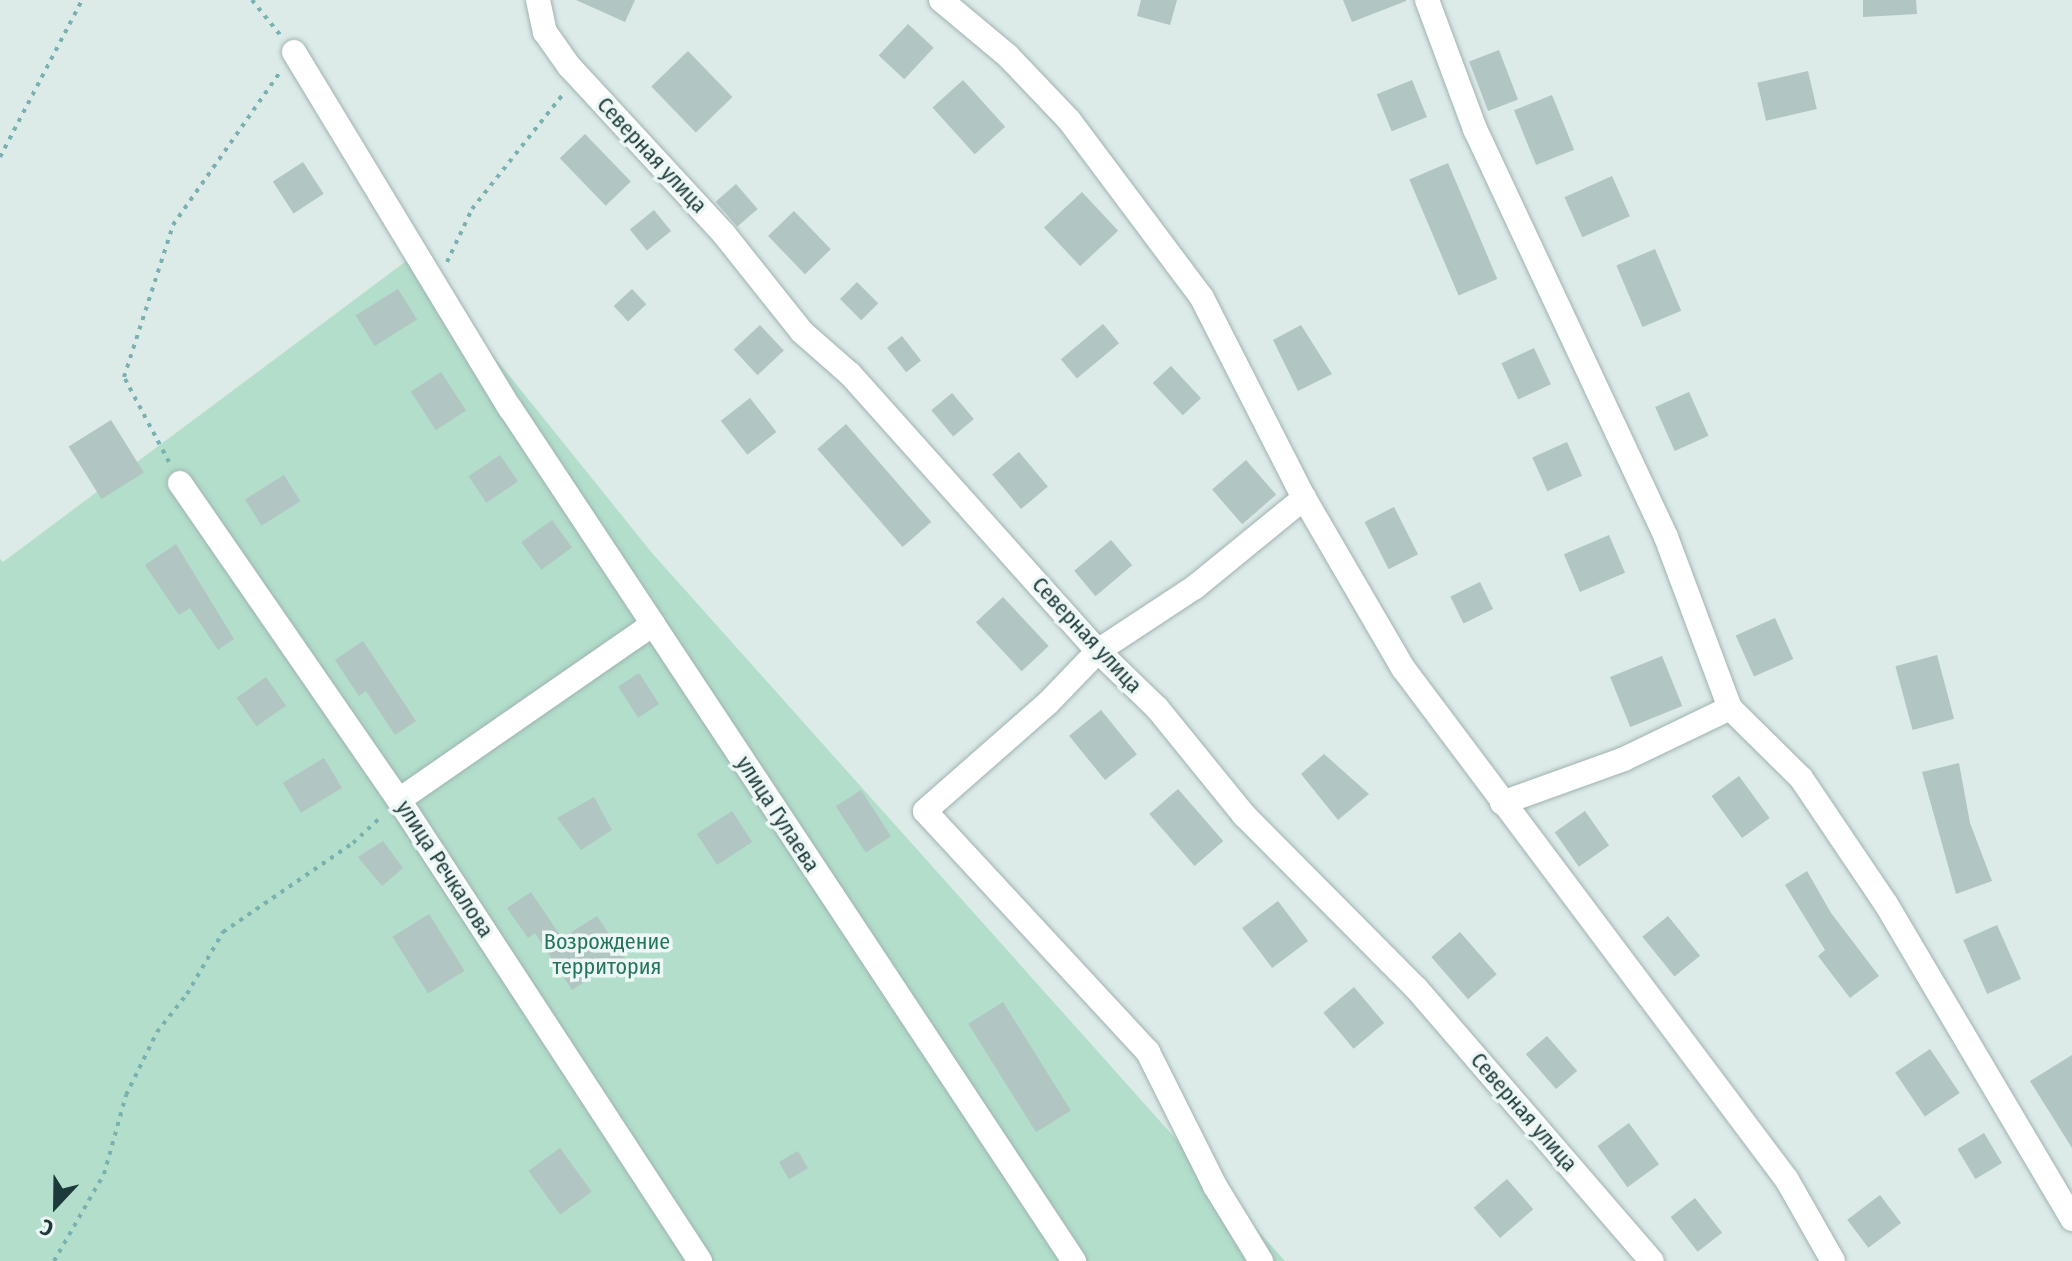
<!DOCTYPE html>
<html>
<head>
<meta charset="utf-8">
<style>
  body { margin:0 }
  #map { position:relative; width:2072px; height:1261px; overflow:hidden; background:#dceae8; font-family:"Fira Sans Condensed",sans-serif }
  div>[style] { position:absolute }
  .green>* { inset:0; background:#b2decb }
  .building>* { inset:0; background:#b1c5c2; transform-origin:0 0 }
  .path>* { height:4px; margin-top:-2px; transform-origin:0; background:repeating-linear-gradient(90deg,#79b1b0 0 4px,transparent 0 10px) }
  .roads { filter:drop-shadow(0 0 2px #9fb2b1) drop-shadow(0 0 2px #9fb2b1) }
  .minor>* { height:24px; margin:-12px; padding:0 12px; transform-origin:12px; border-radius:12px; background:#fff }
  span { translate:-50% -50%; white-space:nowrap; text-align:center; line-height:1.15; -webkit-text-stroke:7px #edf7f5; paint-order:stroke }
  .street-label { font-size:22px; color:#1d3a3b }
  .park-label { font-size:22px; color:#23755b }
  .north { position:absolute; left:16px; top:1165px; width:80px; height:80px; -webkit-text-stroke:6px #edf7f5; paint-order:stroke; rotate:202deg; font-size:22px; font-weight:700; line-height:32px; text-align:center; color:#1d3a3b }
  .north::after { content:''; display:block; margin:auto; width:28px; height:36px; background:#1d3a3b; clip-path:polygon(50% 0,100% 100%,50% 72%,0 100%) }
</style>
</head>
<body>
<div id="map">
  <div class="green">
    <i style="clip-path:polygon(413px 256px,652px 553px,1285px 1261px,0 1261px,0 559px,3px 562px)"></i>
  </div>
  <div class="building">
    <i style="clip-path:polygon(576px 0,635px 0,625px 22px)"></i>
    <i style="clip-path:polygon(1141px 0,1177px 0,1170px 25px,1137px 16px)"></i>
    <i style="clip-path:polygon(1343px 0,1406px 0,1406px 1px,1352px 22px)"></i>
    <i style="clip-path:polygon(1863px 0,1916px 0,1917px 14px,1863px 17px)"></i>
    <i style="left:908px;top:24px;width:35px;height:43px;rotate:43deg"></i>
    <i style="left:1499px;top:50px;width:53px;height:32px;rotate:69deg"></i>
    <i style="left:688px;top:51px;width:64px;height:51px;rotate:46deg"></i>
    <i style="left:1808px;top:71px;width:39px;height:52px;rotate:77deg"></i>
    <i style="left:963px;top:80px;width:63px;height:41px;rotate:48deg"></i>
    <i style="left:1412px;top:80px;width:40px;height:38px;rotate:68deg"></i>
    <i style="left:1552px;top:95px;width:59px;height:41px;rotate:68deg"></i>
    <i style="left:585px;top:134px;width:66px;height:35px;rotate:46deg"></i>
    <i style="left:303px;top:162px;width:38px;height:36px;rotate:57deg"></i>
    <i style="left:1448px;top:163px;width:126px;height:42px;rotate:67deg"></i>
    <i style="left:1612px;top:176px;width:44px;height:52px;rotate:66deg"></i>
    <i style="left:736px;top:184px;width:33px;height:27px;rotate:49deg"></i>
    <i style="left:1082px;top:192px;width:53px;height:52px;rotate:47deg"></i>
    <i style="left:654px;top:210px;width:27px;height:31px;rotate:51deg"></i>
    <i style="left:794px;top:211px;width:53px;height:36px;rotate:46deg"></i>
    <i style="left:1655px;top:249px;width:67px;height:42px;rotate:67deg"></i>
    <i style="left:857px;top:282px;width:30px;height:24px;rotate:45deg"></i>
    <i style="left:398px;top:289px;width:36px;height:50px;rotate:58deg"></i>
    <i style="left:632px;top:289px;width:21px;height:25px;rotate:47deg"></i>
    <i style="left:1103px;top:324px;width:25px;height:55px;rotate:50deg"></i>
    <i style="left:760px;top:325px;width:35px;height:36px;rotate:47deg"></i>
    <i style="clip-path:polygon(1301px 325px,1332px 374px,1298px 391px,1273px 340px)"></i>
    <i style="left:902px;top:336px;width:31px;height:19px;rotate:52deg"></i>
    <i style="left:1534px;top:348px;width:40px;height:36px;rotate:65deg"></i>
    <i style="left:1171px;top:366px;width:44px;height:25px;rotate:47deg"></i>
    <i style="left:441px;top:372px;width:46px;height:36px;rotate:57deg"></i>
    <i style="left:1689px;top:392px;width:48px;height:37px;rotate:66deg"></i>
    <i style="left:952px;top:393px;width:34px;height:27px;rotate:50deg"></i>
    <i style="left:750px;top:398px;width:43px;height:37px;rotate:52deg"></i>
    <i style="left:111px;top:420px;width:62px;height:50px;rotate:58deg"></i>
    <i style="left:846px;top:424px;width:130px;height:38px;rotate:49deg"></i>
    <i style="left:1567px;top:442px;width:37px;height:38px;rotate:66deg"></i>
    <i style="left:1019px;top:452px;width:45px;height:35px;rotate:50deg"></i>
    <i style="left:500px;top:455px;width:32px;height:38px;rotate:56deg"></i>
    <i style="left:1246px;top:460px;width:46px;height:45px;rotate:49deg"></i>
    <i style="left:284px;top:475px;width:31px;height:46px;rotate:58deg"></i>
    <i style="left:1394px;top:507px;width:53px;height:33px;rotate:63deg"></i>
    <i style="left:552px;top:520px;width:34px;height:38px;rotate:54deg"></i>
    <i style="left:1609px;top:535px;width:41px;height:49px;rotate:67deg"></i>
    <i style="left:1111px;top:540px;width:33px;height:48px;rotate:50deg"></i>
    <i style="clip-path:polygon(176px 544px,234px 639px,218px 650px,190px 608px,179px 615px,145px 565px)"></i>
    <i style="left:1480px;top:582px;width:30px;height:33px;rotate:64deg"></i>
    <i style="left:1003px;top:597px;width:67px;height:37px;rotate:47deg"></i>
    <i style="left:1775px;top:618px;width:45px;height:43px;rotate:66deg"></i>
    <i style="clip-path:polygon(363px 641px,416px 721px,395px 735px,366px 691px,359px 696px,335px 660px)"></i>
    <i style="left:1937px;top:655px;width:66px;height:43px;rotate:75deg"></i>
    <i style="left:1662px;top:656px;width:54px;height:56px;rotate:68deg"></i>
    <i style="left:639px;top:673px;width:37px;height:25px;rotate:57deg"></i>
    <i style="left:266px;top:677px;width:35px;height:36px;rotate:55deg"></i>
    <i style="left:1101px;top:710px;width:57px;height:41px;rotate:51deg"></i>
    <i style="clip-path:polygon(1324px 754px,1369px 794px,1338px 820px,1301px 774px)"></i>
    <i style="left:324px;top:758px;width:35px;height:48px;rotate:59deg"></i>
    <i style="clip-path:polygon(1959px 763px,1970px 823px,1992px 881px,1956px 894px,1922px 772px)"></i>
    <i style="left:1739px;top:776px;width:52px;height:34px;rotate:54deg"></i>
    <i style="left:1178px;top:789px;width:69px;height:38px;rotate:49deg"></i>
    <i style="left:861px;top:790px;width:55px;height:30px;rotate:57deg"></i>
    <i style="clip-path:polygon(594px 797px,612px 830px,581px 850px,557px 818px)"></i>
    <i style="left:732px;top:811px;width:37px;height:42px;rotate:57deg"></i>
    <i style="left:1585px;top:811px;width:42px;height:37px;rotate:55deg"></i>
    <i style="clip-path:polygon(383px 841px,403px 868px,382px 886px,358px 857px)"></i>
    <i style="clip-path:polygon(1807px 871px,1831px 913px,1879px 976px,1850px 998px,1818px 956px,1825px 950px,1785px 885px)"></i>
    <i style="clip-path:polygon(531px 892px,562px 938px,597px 916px,624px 957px,572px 990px,535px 933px,528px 938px,507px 908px)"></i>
    <i style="left:1278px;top:901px;width:50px;height:45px;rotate:53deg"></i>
    <i style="left:429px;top:914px;width:67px;height:43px;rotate:58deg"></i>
    <i style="left:1668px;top:916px;width:51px;height:33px;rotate:51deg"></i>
    <i style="left:1997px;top:925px;width:59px;height:37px;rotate:66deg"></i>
    <i style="left:1460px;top:932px;width:56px;height:38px;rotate:49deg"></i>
    <i style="left:1354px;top:987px;width:47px;height:40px;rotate:50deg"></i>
    <i style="left:1003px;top:1002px;width:128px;height:41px;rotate:58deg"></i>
    <i style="left:1547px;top:1036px;width:46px;height:28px;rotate:49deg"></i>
    <i style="left:1930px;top:1049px;width:53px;height:42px;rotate:56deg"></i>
    <i style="clip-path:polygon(2072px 1055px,2072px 1148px,2030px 1081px)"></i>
    <i style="left:1629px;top:1123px;width:51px;height:39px;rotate:54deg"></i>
    <i style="left:1984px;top:1133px;width:35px;height:31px;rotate:59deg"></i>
    <i style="left:560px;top:1148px;width:54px;height:39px;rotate:54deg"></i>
    <i style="left:798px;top:1151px;width:20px;height:22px;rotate:60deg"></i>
    <i style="left:1507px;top:1179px;width:40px;height:44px;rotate:49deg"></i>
    <i style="left:1880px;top:1195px;width:35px;height:41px;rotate:53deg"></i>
    <i style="left:1695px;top:1198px;width:44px;height:31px;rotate:52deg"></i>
  </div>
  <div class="path">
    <i style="left:252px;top:0;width:46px;rotate:51.1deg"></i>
    <i style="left:0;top:157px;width:177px;rotate:-62.4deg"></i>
    <i style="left:447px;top:262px;width:59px;rotate:-64.7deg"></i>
    <i style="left:472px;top:209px;width:148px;rotate:-51.6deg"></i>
    <i style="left:169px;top:462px;width:96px;rotate:-117.9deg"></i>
    <i style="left:124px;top:377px;width:160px;rotate:-72.1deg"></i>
    <i style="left:173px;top:225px;width:187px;rotate:-55deg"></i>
    <i style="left:54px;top:1261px;width:100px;rotate:-60.1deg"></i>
    <i style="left:104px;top:1174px;width:82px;rotate:-74.4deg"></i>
    <i style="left:126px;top:1095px;width:70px;rotate:-63.8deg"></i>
    <i style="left:157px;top:1032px;width:48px;rotate:-51.7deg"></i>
    <i style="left:187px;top:994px;width:72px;rotate:-59.9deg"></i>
    <i style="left:223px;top:932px;width:158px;rotate:-34.4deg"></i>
    <i style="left:353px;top:843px;width:40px;rotate:-43deg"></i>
  </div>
  <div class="roads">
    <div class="minor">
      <i style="left:538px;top:0;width:33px;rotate:78deg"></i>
      <i style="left:545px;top:32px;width:42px;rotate:54.8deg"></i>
      <i style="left:569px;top:66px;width:229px;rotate:47.3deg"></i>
      <i style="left:724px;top:234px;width:125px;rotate:51.5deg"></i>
      <i style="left:802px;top:332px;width:64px;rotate:41.2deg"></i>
      <i style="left:850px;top:374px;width:372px;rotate:48.2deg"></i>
      <i style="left:1098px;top:651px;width:82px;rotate:44deg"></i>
      <i style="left:1157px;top:708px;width:138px;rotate:50.9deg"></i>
      <i style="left:1244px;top:815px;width:244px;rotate:45.2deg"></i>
      <i style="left:1416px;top:988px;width:361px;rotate:49.2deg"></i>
      <i style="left:941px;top:0;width:87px;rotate:39.9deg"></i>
      <i style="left:1008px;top:56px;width:88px;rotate:46.4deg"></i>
      <i style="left:1069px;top:120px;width:222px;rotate:53.2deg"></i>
      <i style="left:1202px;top:298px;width:225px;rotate:63deg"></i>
      <i style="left:1304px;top:498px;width:197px;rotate:59.8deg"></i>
      <i style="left:1403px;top:668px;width:640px;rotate:53.13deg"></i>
      <i style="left:1787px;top:1180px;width:93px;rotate:60.4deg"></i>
      <i style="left:1427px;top:0;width:138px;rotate:69.6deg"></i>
      <i style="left:1475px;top:129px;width:450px;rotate:64.9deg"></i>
      <i style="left:1666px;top:537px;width:183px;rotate:69.5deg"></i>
      <i style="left:1730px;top:708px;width:100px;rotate:44.6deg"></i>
      <i style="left:1801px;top:778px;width:152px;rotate:56deg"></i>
      <i style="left:1886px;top:904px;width:366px;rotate:59.4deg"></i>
      <i style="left:294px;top:52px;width:416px;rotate:58.8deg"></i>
      <i style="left:510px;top:408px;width:259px;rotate:56.5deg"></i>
      <i style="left:180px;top:483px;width:385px;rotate:55.4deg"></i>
      <i style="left:399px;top:800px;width:551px;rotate:56.86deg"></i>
      <i style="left:399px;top:800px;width:309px;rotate:-34.7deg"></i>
      <i style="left:653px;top:624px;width:764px;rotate:56.54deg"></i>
      <i style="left:1502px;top:803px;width:130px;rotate:-19.8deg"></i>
      <i style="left:1624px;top:759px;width:118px;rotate:-25.7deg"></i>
      <i style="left:1261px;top:1261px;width:88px;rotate:-121.5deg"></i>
      <i style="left:1215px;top:1186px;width:150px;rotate:-116.6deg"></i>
      <i style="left:1148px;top:1052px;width:328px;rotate:-132.8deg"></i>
      <i style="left:925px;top:811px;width:164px;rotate:-41.3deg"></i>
      <i style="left:1048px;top:703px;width:72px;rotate:-46.1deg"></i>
      <i style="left:1098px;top:651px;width:116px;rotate:-33.4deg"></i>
      <i style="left:1195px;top:587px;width:141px;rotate:-39.2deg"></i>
    </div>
  </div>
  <div class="street-label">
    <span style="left:652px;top:155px;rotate:47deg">Северная улица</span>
    <span style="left:1087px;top:635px;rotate:47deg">Северная улица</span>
    <span style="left:778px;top:814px;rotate:57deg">улица Гулаева</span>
    <span style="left:445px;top:869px;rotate:57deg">улица Речкалова</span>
    <span style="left:1524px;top:1112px;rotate:49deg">Северная улица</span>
  </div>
  <div class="park-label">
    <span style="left:607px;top:954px">Возрождение<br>территория</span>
  </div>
  <div class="north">С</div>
</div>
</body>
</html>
